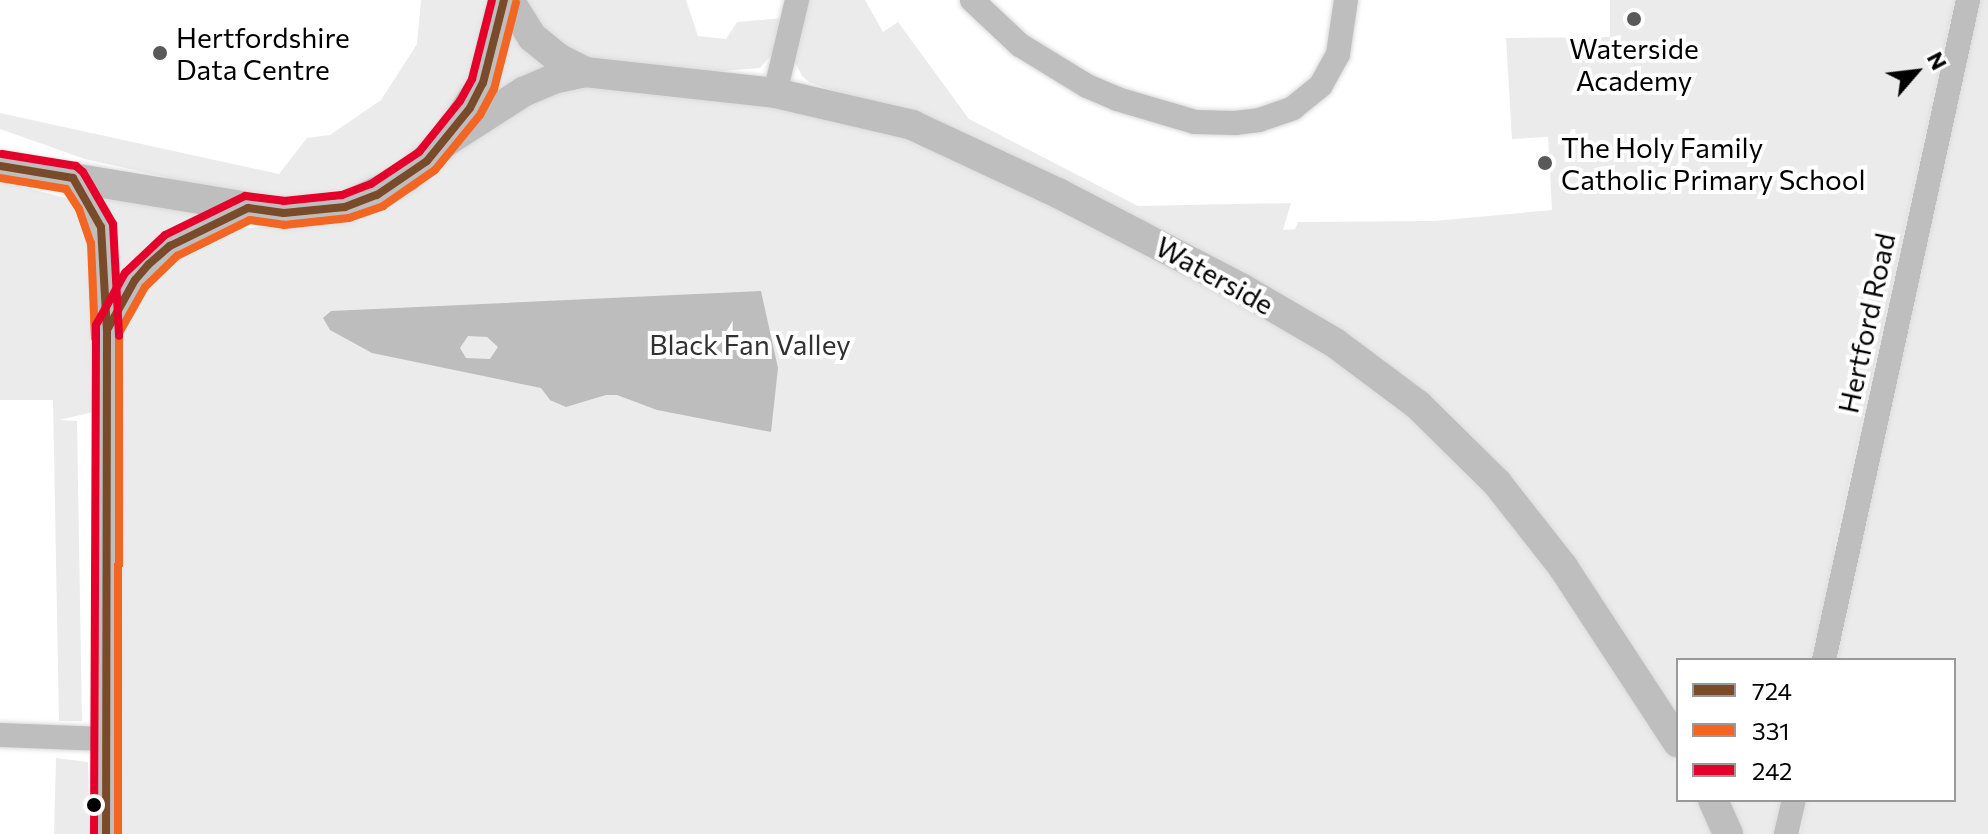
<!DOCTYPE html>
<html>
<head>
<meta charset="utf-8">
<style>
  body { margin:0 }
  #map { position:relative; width:1988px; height:834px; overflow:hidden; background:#fff; font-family:Commissioner,sans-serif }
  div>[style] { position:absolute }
  .green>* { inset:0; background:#ebebeb }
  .water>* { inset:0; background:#bdbdbd }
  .roads { filter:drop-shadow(0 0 2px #dbdbdb) drop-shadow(0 0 2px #dbdbdb) }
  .minor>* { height:24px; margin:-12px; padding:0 12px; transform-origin:12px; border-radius:12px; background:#bebebe }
  .major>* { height:30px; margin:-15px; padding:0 15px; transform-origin:15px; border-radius:15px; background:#bebebe }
  .bus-1>* { height:8px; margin:-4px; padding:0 4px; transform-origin:4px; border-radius:4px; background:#7a4b2a }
  .bus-2>* { height:8px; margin:-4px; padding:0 4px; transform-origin:4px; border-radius:4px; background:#f26522 }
  .bus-3>* { height:8px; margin:-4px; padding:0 4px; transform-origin:4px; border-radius:4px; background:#e4002b }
  .dots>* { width:22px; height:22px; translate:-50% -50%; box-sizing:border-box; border:4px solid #fff; border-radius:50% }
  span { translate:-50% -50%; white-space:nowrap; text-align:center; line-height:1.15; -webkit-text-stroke:8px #fff; paint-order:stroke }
  .poi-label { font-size:28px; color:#000 }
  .left { translate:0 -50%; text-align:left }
  .street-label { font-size:28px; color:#000 }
  .park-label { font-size:28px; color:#313131 }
  .legend { position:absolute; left:1676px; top:658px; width:280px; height:144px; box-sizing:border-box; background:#fff; border:2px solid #999; margin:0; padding:10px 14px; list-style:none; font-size:24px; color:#000 }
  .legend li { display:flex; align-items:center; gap:16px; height:40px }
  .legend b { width:40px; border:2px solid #999 }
  .north { position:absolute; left:1876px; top:32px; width:80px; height:80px; -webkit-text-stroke:6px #fff; paint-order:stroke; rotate:62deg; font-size:22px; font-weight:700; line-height:32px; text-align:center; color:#000 }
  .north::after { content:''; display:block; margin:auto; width:28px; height:36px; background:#000; clip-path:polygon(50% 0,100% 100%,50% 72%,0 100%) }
</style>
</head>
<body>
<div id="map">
  <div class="green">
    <i style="clip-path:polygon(421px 0,491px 0,485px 51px,435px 141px,365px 188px,301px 203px,200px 192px,165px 177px,85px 159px,0 129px,0 113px,279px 174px,307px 138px,330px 135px,381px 100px,417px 44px)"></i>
    <i style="clip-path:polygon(520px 0,686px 0,698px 36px,726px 39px,737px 22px,784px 18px,777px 48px,760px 68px,710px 72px,595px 64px,555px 49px)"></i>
    <i style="clip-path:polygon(805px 0,865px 0,883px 32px,898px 22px,969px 119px,1138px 206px,1291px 203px,1283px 230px,1295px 229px,1298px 222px,1434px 221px,1552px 210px,1548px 137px,1512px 139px,1506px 38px,1610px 37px,1610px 0,1955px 0,1835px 545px,1833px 577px,1810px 660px,1678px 660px,1678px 728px,1391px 376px,857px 99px,809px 82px,802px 76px,794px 60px)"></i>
    <i style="clip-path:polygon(1978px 0,1988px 0,1988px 834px,1800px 834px,1807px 800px,1954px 800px,1954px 660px,1837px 660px)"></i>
    <i style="clip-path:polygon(509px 30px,551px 66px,494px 97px,497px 78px)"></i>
    <i style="clip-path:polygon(561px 83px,740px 96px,927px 142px,1246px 304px,1380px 388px,1442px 443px,1537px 550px,1678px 763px,1678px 800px,1701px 800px,1719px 834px,115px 834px,117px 348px,118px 334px,153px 268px,219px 230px,331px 222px,508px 107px)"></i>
    <i style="clip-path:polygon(0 181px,74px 200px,93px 221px,98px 411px,59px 420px,77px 421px,82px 721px,59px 721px,53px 400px,0 400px)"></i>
    <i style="clip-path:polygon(103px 196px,194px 212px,196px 216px,155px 241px,121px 280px,115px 274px,114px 233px,101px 201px)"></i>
    <i style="clip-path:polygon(56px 758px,88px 762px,90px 834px,54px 834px)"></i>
    <i style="clip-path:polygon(1722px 800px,1783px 800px,1775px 834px,1737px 834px)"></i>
  </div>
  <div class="water">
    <i style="clip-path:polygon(evenodd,761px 291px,778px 368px,771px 432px,657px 410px,617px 395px,606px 395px,566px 407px,550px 400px,541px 388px,372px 353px,330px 330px,323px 318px,331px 311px,761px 291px,468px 336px,487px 337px,498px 347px,490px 359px,466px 358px,460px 348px,468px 336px)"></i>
  </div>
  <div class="roads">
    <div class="minor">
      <i style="left:972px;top:0;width:66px;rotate:43.2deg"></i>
      <i style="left:1020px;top:45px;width:79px;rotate:31.5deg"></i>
      <i style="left:1087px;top:86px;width:33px;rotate:23deg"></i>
      <i style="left:1117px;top:99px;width:81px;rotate:16.4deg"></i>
      <i style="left:1195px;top:122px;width:40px;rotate:1.4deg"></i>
      <i style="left:1235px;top:123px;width:24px;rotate:-7deg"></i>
      <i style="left:1259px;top:120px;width:36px;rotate:-19deg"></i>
      <i style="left:1293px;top:108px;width:36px;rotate:-39deg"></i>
      <i style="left:1321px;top:85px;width:35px;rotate:-61deg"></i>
      <i style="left:1338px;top:54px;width:55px;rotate:-81.6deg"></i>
      <i style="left:775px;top:93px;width:96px;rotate:-76.7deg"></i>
      <i style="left:73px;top:178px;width:43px;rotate:57.4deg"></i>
      <i style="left:96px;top:214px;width:29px;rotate:76deg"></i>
      <i style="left:103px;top:242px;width:213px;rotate:88.7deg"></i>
      <i style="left:108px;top:455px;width:379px;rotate:90.3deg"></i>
      <i style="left:107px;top:330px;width:57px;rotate:-60.8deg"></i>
      <i style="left:135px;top:280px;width:21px;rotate:-49deg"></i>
      <i style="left:149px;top:264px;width:28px;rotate:-41deg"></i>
      <i style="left:170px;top:246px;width:87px;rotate:-26deg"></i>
      <i style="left:1824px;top:660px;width:676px;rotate:-77.69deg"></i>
      <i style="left:0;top:735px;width:105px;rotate:2.2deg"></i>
      <i style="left:1786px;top:834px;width:35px;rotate:-77deg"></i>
    </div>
    <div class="major">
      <i style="left:509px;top:0;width:44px;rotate:58.1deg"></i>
      <i style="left:532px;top:37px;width:33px;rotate:39deg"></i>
      <i style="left:558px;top:58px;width:30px;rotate:27deg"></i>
      <i style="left:444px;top:143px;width:94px;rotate:-32.8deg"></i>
      <i style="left:523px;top:92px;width:33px;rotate:-23deg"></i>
      <i style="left:553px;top:79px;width:33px;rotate:-12deg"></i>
      <i style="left:585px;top:72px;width:191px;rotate:6.3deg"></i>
      <i style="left:775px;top:93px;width:141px;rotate:13.1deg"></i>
      <i style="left:912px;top:125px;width:161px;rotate:25deg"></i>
      <i style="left:1058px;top:193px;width:206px;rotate:27.4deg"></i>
      <i style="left:1241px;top:288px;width:109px;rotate:30.3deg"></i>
      <i style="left:1335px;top:343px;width:104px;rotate:36.8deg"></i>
      <i style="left:1418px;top:405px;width:111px;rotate:44.6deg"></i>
      <i style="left:1497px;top:483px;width:107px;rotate:51.8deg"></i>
      <i style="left:1563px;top:567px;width:210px;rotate:56.8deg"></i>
      <i style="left:0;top:166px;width:288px;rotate:9.4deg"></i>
      <i style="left:284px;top:213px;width:61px;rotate:-5.6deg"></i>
      <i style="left:345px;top:207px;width:69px;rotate:-25.8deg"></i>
      <i style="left:407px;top:177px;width:50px;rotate:-42.6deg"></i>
      <i style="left:444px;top:143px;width:72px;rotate:-57deg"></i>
      <i style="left:483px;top:83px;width:86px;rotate:-75.8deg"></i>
      <i style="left:1713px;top:800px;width:37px;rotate:66deg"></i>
    </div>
  </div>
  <div class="bus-1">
    <i style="left:0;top:166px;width:74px;rotate:9.3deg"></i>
    <i style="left:73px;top:178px;width:56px;rotate:60.3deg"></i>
    <i style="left:101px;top:227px;width:103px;rotate:86.7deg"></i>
    <i style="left:107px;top:330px;width:504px;rotate:90.11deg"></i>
    <i style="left:248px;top:208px;width:36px;rotate:8deg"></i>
    <i style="left:284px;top:213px;width:61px;rotate:-5.6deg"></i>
    <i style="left:345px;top:207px;width:34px;rotate:-21deg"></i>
    <i style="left:377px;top:195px;width:60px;rotate:-34.2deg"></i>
    <i style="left:427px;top:161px;width:68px;rotate:-50.9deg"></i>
    <i style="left:470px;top:108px;width:28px;rotate:-63deg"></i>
    <i style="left:483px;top:83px;width:86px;rotate:-75.8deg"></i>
    <i style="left:107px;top:344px;width:14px;rotate:-90deg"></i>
    <i style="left:107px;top:330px;width:57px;rotate:-60.8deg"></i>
    <i style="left:135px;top:280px;width:21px;rotate:-49deg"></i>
    <i style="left:149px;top:264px;width:28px;rotate:-41deg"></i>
    <i style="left:170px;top:246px;width:87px;rotate:-26deg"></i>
  </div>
  <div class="bus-2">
    <i style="left:0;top:178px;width:67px;rotate:9.5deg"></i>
    <i style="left:66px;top:189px;width:24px;rotate:57deg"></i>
    <i style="left:79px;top:209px;width:36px;rotate:71deg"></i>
    <i style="left:91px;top:243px;width:95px;rotate:87.6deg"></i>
    <i style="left:118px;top:834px;width:501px;rotate:-89.89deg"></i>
    <i style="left:119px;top:333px;width:53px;rotate:-60.5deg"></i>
    <i style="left:145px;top:287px;width:45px;rotate:-44.1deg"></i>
    <i style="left:177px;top:256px;width:81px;rotate:-26.3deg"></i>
    <i style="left:250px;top:220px;width:34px;rotate:8deg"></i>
    <i style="left:284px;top:225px;width:65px;rotate:-6.1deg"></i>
    <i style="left:349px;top:218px;width:36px;rotate:-19deg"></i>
    <i style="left:383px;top:206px;width:63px;rotate:-34.7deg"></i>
    <i style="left:435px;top:170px;width:71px;rotate:-50.7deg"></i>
    <i style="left:480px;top:115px;width:30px;rotate:-62deg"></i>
    <i style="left:494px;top:89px;width:89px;rotate:-75.7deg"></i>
  </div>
  <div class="bus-3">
    <i style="left:2px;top:154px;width:75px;rotate:9.2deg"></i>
    <i style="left:76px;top:166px;width:9px;rotate:41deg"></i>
    <i style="left:83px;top:172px;width:60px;rotate:60deg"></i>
    <i style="left:113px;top:224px;width:112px;rotate:86.9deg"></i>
    <i style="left:94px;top:834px;width:509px;rotate:-89.77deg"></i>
    <i style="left:96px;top:325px;width:60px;rotate:-60.9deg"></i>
    <i style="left:125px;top:273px;width:55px;rotate:-43.5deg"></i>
    <i style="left:165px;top:235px;width:89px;rotate:-26deg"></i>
    <i style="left:245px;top:196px;width:39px;rotate:7deg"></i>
    <i style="left:284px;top:201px;width:58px;rotate:-5.9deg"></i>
    <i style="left:342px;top:195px;width:31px;rotate:-21deg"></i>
    <i style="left:371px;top:184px;width:58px;rotate:-33.7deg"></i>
    <i style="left:419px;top:152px;width:65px;rotate:-51.2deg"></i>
    <i style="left:460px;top:101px;width:25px;rotate:-61deg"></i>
    <i style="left:472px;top:79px;width:81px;rotate:-75.8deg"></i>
  </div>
  <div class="dots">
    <i style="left:1634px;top:19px;background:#595959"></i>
    <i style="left:160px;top:53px;background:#595959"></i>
    <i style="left:1545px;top:163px;background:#595959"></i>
    <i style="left:94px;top:805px;background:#000"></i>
  </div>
  <div class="poi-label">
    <span class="left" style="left:176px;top:53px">Hertfordshire<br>Data Centre</span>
    <span style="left:1634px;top:64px">Waterside<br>Academy</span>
    <span class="left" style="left:1561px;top:163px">The Holy Family<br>Catholic Primary School</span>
  </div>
  <div class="street-label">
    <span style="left:1215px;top:275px;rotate:29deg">Waterside</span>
    <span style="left:1866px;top:323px;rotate:-78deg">Hertford Road</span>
  </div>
  <div class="park-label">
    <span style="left:750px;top:344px">Black Fan Valley</span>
  </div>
  <ul class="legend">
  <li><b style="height:10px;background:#7a4b2a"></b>724</li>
  <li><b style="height:10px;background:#f26522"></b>331</li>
  <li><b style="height:10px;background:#e4002b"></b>242</li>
  </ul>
  <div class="north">N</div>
</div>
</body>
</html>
